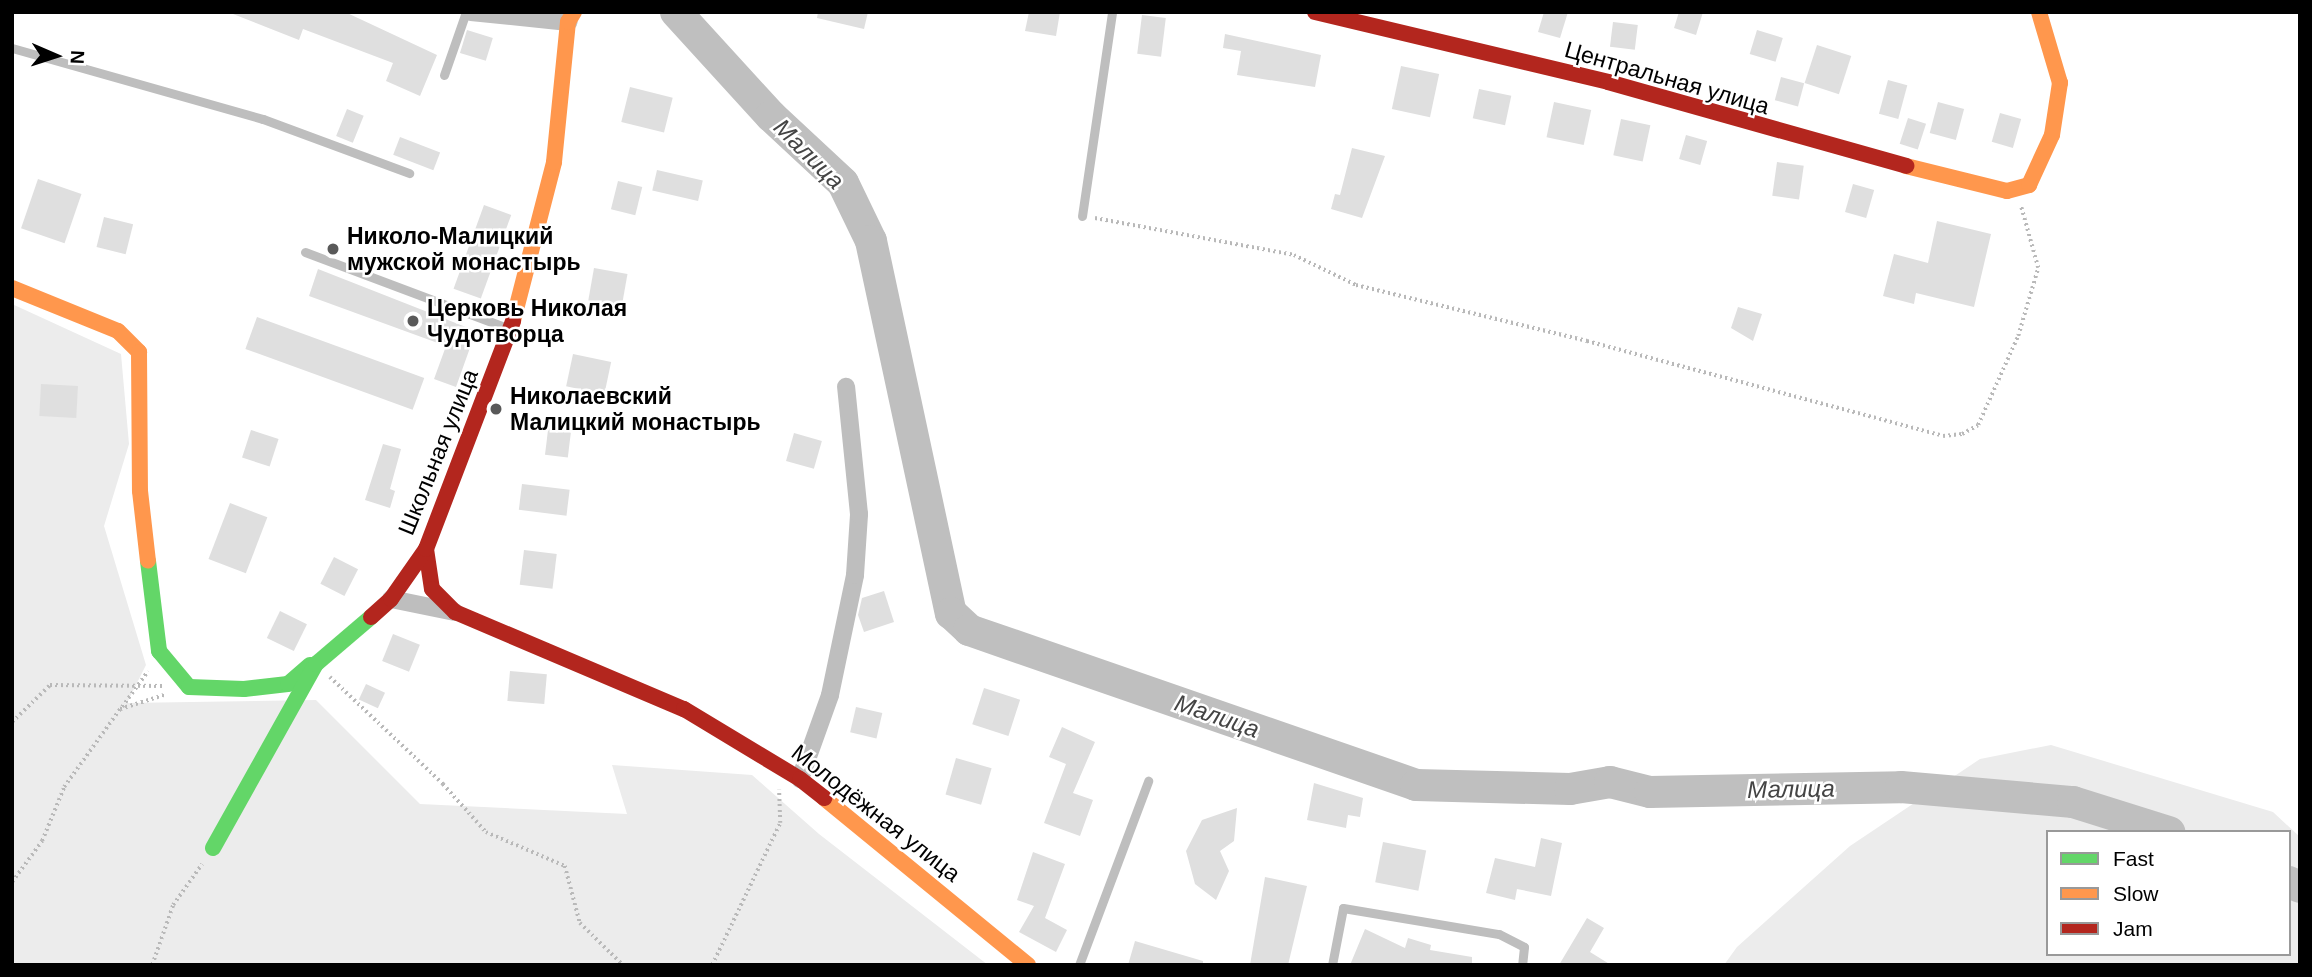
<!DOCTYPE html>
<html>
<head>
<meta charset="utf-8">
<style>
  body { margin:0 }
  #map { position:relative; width:2312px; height:977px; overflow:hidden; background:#fff; font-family:Helvetica,sans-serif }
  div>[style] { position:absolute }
  .green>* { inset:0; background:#ececec }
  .river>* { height:32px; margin:-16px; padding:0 16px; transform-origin:16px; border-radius:16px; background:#bfbfbf }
  .building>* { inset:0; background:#dfdfdf; transform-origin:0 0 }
  .path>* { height:3.5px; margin-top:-1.75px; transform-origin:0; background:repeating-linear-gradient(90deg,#b9b9b9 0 2px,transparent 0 5.5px) }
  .lane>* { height:9px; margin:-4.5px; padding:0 4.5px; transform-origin:4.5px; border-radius:4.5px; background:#bebebe }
  .street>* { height:18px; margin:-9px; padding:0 9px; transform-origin:9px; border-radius:9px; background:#bebebe }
  .fast>* { height:16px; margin:-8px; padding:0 8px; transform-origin:8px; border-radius:8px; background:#63d668 }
  .slow>* { height:16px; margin:-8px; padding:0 8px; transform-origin:8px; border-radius:8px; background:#ff974d }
  .jam>* { height:16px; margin:-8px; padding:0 8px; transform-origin:8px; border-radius:8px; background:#b3261e }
  .dots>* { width:19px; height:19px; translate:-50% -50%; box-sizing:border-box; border:4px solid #fff; border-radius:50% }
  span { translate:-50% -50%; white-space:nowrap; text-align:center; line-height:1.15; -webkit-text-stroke:5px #fff; paint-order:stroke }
  .street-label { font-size:23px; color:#000 }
  .poi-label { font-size:23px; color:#000; font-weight:700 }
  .left { translate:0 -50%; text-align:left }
  .water-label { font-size:24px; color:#444; font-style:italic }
  .frame { position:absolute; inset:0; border:14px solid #000; pointer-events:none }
  .legend { position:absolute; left:2046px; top:830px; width:245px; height:126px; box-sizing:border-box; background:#fff; border:2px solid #999; margin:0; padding:9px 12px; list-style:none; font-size:21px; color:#000 }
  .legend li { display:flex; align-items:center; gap:14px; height:35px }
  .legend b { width:35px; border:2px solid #999 }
  .north { position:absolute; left:21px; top:21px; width:70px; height:70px; -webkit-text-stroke:5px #fff; paint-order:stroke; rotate:93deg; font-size:19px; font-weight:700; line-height:28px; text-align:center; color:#000 }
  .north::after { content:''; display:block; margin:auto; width:24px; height:32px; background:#000; clip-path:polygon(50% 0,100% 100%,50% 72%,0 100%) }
</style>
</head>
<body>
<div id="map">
  <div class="green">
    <i style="clip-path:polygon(12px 304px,121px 354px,129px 444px,104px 526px,146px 665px,127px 703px,316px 700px,420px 804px,627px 814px,612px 765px,752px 775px,819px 834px,988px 965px,12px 965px)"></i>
    <i style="clip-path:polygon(evenodd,2051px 745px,2273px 812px,2300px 837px,2300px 965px,1724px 965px,1737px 947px,1850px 846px,1980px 759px,2051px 745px,2048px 832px,2289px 832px,2289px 954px,2048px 954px,2048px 832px)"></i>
  </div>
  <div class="river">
    <i style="left:676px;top:12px;width:141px;rotate:47.6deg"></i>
    <i style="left:771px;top:116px;width:98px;rotate:42.9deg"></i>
    <i style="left:843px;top:183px;width:64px;rotate:64.2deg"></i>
    <i style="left:871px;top:241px;width:381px;rotate:77.9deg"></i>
    <i style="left:951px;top:613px;width:25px;rotate:43deg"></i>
    <i style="left:969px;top:630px;width:473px;rotate:19.1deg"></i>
    <i style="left:1416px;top:785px;width:154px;rotate:1.5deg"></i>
    <i style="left:1570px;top:789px;width:41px;rotate:-9.9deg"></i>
    <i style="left:1610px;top:782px;width:41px;rotate:14deg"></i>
    <i style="left:1650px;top:792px;width:251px;rotate:-1.1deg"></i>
    <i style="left:1901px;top:787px;width:173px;rotate:5deg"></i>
    <i style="left:2073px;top:802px;width:101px;rotate:17.4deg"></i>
    <i style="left:2289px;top:882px;width:12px;rotate:24deg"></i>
  </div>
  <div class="building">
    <i style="clip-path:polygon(228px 12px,345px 12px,437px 55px,420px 96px,386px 81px,393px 63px,303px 29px,299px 40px)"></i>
    <i style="clip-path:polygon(818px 12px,868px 12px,864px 29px,817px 18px)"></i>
    <i style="clip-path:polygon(1029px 12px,1060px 12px,1056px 36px,1025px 31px)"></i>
    <i style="clip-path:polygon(1544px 12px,1568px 12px,1560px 38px,1538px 32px)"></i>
    <i style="clip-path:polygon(1679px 12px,1703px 12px,1696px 35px,1674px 28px)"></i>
    <i style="left:1142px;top:15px;width:24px;height:39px;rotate:7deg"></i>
    <i style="left:1613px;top:22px;width:25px;height:25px;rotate:7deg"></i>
    <i style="left:467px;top:30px;width:27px;height:24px;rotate:17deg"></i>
    <i style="left:1757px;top:30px;width:27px;height:25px;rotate:17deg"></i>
    <i style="clip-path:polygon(1225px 34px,1321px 55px,1315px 87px,1237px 75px,1241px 51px,1223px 48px)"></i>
    <i style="left:1817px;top:45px;width:36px;height:40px;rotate:18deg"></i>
    <i style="left:1401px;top:66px;width:39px;height:44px;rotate:12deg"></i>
    <i style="left:1781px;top:77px;width:24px;height:24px;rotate:15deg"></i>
    <i style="left:1888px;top:80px;width:20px;height:35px;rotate:15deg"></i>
    <i style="left:630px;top:87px;width:44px;height:36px;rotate:14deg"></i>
    <i style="left:1479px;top:89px;width:33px;height:30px;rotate:12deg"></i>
    <i style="left:1554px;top:102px;width:38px;height:36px;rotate:12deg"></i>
    <i style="left:1938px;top:102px;width:27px;height:32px;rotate:15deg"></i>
    <i style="left:347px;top:109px;width:18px;height:29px;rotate:22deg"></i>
    <i style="left:2000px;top:113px;width:22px;height:30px;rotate:16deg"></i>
    <i style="left:1908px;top:118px;width:19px;height:27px;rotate:18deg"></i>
    <i style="left:1621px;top:119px;width:30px;height:37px;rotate:12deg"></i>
    <i style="left:1686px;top:135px;width:22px;height:25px;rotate:16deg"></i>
    <i style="left:400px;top:137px;width:43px;height:19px;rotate:21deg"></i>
    <i style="clip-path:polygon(1352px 148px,1385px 156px,1362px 218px,1331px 209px,1335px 194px,1340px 195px)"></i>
    <i style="left:1777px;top:162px;width:27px;height:34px;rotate:8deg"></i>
    <i style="left:657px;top:170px;width:47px;height:21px;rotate:13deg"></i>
    <i style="left:38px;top:179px;width:46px;height:52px;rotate:19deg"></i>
    <i style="left:618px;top:181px;width:25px;height:29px;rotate:14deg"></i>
    <i style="left:1853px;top:184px;width:22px;height:29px;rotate:16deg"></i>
    <i style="left:484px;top:205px;width:29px;height:89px;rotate:20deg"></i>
    <i style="left:104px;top:217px;width:30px;height:31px;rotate:14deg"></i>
    <i style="clip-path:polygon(1937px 221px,1991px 234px,1974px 307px,1916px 293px,1914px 304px,1883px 296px,1894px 254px,1928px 263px)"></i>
    <i style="left:594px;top:268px;width:34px;height:38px;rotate:10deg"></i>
    <i style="clip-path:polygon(318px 269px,476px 331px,456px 387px,434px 379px,446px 346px,309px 296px)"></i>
    <i style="clip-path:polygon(1738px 307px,1762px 314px,1753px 341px,1731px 328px)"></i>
    <i style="left:257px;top:317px;width:178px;height:34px;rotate:20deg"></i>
    <i style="left:573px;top:354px;width:39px;height:33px;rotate:12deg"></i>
    <i style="left:41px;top:384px;width:37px;height:32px;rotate:3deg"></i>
    <i style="left:549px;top:422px;width:23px;height:33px;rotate:7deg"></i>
    <i style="left:251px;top:430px;width:29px;height:29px;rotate:18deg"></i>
    <i style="left:794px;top:433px;width:29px;height:29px;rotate:16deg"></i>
    <i style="clip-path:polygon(383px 444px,401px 449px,390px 489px,395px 491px,390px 508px,365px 500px)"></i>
    <i style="left:522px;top:484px;width:48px;height:26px;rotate:7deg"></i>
    <i style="left:230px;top:503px;width:40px;height:60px;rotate:21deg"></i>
    <i style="left:524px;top:550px;width:33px;height:35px;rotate:7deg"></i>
    <i style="left:334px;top:557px;width:27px;height:30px;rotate:27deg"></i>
    <i style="clip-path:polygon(884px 591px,894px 622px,864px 632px,858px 615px,862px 598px)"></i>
    <i style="left:280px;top:611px;width:30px;height:30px;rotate:26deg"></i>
    <i style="left:393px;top:634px;width:29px;height:29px;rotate:22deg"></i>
    <i style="left:510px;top:671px;width:37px;height:30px;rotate:5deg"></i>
    <i style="left:366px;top:684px;width:21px;height:17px;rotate:25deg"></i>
    <i style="left:984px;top:688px;width:38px;height:38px;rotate:18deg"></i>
    <i style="left:856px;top:707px;width:27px;height:26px;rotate:13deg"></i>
    <i style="clip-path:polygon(1062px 727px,1095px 742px,1073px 793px,1093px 800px,1080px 836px,1044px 823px,1066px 764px,1049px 757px)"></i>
    <i style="left:956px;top:758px;width:37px;height:38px;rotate:16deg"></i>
    <i style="clip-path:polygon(1314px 783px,1363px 798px,1360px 817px,1348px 815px,1346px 828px,1307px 820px)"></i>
    <i style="clip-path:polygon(1237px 808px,1234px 841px,1220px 851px,1229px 871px,1216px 900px,1195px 884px,1186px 851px,1202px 820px)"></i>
    <i style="clip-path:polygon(1541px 838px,1562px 843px,1551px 896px,1517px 889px,1515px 900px,1486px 893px,1495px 858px,1535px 867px)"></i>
    <i style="left:1383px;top:842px;width:44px;height:41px;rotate:11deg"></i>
    <i style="clip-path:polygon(1033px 852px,1065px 864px,1045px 918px,1067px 930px,1056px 952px,1019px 932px,1034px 906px,1017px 900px)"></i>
    <i style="clip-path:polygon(1265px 877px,1307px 886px,1288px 965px,1250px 965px)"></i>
    <i style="clip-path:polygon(1587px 918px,1604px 928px,1590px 952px,1611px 965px,1559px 965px)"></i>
    <i style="clip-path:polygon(1365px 929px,1405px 948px,1408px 938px,1431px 945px,1430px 950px,1472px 957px,1472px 965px,1350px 965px)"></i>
    <i style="clip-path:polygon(1135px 941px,1203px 961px,1203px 965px,1128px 965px)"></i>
  </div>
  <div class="path">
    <i style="left:1095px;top:218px;width:202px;rotate:10.5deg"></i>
    <i style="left:1294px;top:255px;width:69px;rotate:25.8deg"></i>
    <i style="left:1356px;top:285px;width:238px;rotate:13.6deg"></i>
    <i style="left:1587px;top:341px;width:368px;rotate:14.9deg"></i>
    <i style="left:1943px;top:436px;width:19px;rotate:-6deg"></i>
    <i style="left:1962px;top:434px;width:18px;rotate:-29deg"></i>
    <i style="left:1978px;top:425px;width:98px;rotate:-65.8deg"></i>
    <i style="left:2018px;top:336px;width:71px;rotate:-73.6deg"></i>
    <i style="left:2038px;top:268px;width:63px;rotate:-105.6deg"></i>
    <i style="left:330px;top:677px;width:156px;rotate:43.4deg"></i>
    <i style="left:443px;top:784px;width:64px;rotate:48.1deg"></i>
    <i style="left:486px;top:832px;width:86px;rotate:23.3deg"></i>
    <i style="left:565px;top:866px;width:59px;rotate:75.3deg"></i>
    <i style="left:580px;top:923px;width:60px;rotate:44.3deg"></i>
    <i style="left:122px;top:707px;width:44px;rotate:-54.2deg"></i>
    <i style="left:12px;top:722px;width:53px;rotate:-44.2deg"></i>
    <i style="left:50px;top:685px;width:113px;rotate:0.5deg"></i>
    <i style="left:12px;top:882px;width:51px;rotate:-53.8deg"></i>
    <i style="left:42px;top:841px;width:58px;rotate:-67.8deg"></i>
    <i style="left:64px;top:787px;width:96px;rotate:-54.3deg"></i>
    <i style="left:120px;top:709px;width:49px;rotate:-17.7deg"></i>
    <i style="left:152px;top:965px;width:64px;rotate:-70.7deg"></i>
    <i style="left:173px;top:905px;width:50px;rotate:-54.7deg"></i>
    <i style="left:712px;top:965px;width:157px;rotate:-64.4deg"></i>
    <i style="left:780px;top:823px;width:33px;rotate:-92deg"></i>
  </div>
  <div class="lane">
    <i style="left:12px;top:48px;width:261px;rotate:15.8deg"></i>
    <i style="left:263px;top:119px;width:156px;rotate:20.3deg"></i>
    <i style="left:444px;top:75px;width:67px;rotate:-70.8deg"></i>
    <i style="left:1082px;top:216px;width:206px;rotate:-81.6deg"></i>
    <i style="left:305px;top:252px;width:219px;rotate:20.6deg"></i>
    <i style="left:1079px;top:965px;width:197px;rotate:-69.4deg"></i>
    <i style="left:1332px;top:965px;width:58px;rotate:-79.1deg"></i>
    <i style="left:1343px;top:908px;width:158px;rotate:9.5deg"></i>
    <i style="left:1499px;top:934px;width:28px;rotate:27deg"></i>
    <i style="left:1524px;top:947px;width:18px;rotate:96deg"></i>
  </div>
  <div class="street">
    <i style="left:471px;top:12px;width:98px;rotate:5.9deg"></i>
    <i style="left:391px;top:599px;width:65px;rotate:11.5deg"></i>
    <i style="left:800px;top:779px;width:89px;rotate:-70.3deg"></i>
    <i style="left:830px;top:695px;width:123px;rotate:-78.2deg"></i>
    <i style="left:855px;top:575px;width:61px;rotate:-86.2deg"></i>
    <i style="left:859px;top:514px;width:128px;rotate:-95.8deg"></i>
  </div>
  <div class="fast">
    <i style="left:148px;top:561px;width:91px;rotate:83deg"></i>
    <i style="left:159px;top:651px;width:47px;rotate:50.2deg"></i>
    <i style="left:189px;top:687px;width:55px;rotate:2.1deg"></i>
    <i style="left:244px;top:689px;width:44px;rotate:-6.5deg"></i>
    <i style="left:288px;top:684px;width:29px;rotate:-41deg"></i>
    <i style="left:213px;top:848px;width:211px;rotate:-60.8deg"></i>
    <i style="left:316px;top:664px;width:72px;rotate:-40.5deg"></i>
  </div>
  <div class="slow">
    <i style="left:1906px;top:166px;width:104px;rotate:13.9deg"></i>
    <i style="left:2007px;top:191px;width:23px;rotate:-15deg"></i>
    <i style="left:2029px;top:185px;width:55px;rotate:-65.3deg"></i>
    <i style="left:2052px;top:135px;width:53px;rotate:-81.3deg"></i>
    <i style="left:2060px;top:83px;width:74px;rotate:-106.5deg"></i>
    <i style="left:12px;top:288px;width:114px;rotate:22.1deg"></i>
    <i style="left:118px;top:331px;width:30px;rotate:45deg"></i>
    <i style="left:139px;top:352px;width:139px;rotate:89.6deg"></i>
    <i style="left:140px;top:491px;width:70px;rotate:83.5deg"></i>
    <i style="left:513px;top:321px;width:164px;rotate:-75.5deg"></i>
    <i style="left:554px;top:162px;width:141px;rotate:-84.3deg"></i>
    <i style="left:568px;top:22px;width:12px;rotate:-59deg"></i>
    <i style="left:824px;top:798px;width:264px;rotate:39.3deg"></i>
  </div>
  <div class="jam">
    <i style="left:1315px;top:12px;width:301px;rotate:13.4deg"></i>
    <i style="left:1608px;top:82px;width:310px;rotate:15.7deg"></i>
    <i style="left:426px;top:549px;width:40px;rotate:81.5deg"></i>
    <i style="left:432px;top:589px;width:33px;rotate:45deg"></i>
    <i style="left:455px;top:612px;width:249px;rotate:23deg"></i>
    <i style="left:684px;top:709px;width:135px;rotate:31.1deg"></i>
    <i style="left:800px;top:779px;width:31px;rotate:38deg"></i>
    <i style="left:371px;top:617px;width:27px;rotate:-42deg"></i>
    <i style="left:391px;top:599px;width:61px;rotate:-55deg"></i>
    <i style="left:426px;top:549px;width:244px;rotate:-69.1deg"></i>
  </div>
  <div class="dots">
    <i style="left:333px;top:249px;background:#595959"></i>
    <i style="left:413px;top:321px;background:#595959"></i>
    <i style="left:496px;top:409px;background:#595959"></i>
  </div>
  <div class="street-label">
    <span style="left:1667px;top:78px;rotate:16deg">Центральная улица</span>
    <span style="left:438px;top:452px;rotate:-68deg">Школьная улица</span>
    <span style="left:876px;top:813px;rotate:38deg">Молодёжная улица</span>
  </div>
  <div class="poi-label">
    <span class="left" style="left:347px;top:249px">Николо-Малицкий<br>мужской монастырь</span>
    <span class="left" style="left:427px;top:321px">Церковь Николая<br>Чудотворца</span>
    <span class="left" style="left:510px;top:409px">Николаевский<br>Малицкий монастырь</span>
  </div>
  <div class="water-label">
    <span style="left:809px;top:154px;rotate:45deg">Малица</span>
    <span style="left:1217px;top:716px;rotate:19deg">Малица</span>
    <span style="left:1791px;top:789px;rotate:-1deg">Малица</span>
  </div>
  <div class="frame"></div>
  <ul class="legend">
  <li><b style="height:9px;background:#63d668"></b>Fast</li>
  <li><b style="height:9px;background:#ff974d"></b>Slow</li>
  <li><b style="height:9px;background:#b3261e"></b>Jam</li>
  </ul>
  <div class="north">N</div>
</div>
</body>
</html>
